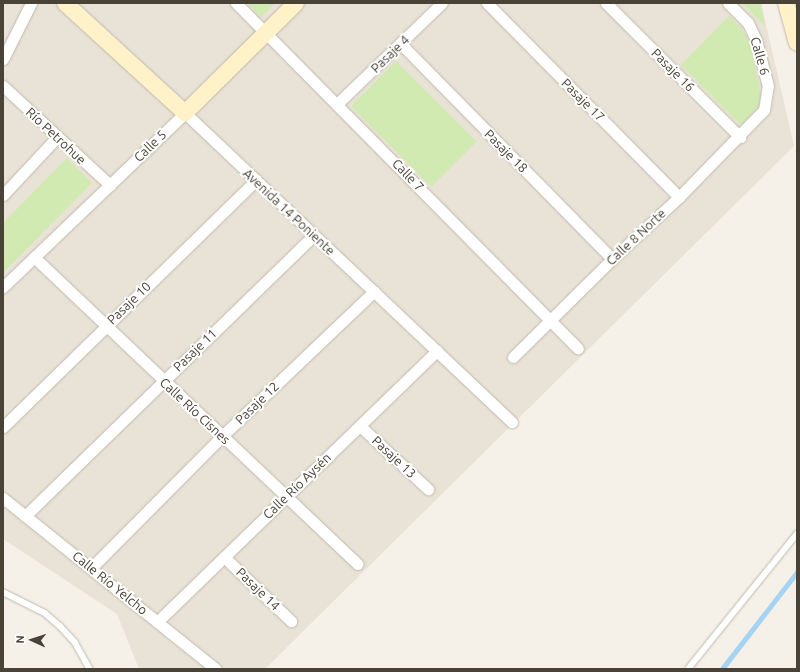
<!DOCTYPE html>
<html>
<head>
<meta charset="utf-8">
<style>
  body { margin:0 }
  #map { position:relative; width:800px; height:672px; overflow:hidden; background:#f5f1e9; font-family:Ubuntu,sans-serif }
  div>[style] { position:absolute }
  .residential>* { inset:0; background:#e9e3d7 }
  .green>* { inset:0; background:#d1eab1; transform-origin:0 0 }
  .stream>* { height:4.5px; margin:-2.25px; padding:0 2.25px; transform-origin:2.25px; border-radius:2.25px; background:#a5d3f3 }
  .roads { filter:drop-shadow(0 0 1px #c1b9ab) drop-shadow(0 0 1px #c1b9ab) }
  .lane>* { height:5.5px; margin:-2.75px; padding:0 2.75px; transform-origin:2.75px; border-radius:2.75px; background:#fff }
  .street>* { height:11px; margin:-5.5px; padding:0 5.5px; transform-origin:5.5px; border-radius:5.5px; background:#fff }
  .secondary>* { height:16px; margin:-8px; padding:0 8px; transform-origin:8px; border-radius:8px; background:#fff2c9 }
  span { translate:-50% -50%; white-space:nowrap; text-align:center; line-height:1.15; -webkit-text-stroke:4px #fff; paint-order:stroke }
  .street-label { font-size:13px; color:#494237 }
  .frame { position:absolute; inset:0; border:4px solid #494237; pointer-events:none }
  .north { position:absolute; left:12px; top:620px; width:40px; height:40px; -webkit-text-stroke:3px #fff; paint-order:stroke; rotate:273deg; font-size:11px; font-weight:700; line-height:16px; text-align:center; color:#494237 }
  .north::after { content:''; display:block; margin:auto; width:14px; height:18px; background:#494237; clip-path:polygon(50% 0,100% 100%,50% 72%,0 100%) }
</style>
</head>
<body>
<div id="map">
  <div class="residential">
    <i style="clip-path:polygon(3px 3px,761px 3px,794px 146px,265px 669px,139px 669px,117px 614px,3px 539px)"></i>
  </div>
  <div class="green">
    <i style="clip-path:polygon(247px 3px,275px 3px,261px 17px)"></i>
    <i style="clip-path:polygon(742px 3px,761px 3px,765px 26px)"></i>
    <i style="clip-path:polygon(729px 16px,742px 29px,750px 44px,761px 95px,758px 107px,741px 125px,681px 65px)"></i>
    <i style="left:396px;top:61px;width:114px;height:64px;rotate:45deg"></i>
    <i style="clip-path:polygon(67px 158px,92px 183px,3px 273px,3px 223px)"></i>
  </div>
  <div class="stream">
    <i style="left:722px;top:669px;width:123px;rotate:-52.3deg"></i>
  </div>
  <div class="roads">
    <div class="lane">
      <i style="left:3px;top:592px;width:47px;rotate:26.6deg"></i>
      <i style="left:45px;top:613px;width:20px;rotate:41deg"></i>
      <i style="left:60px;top:626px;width:22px;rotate:47deg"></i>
      <i style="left:75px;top:642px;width:31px;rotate:61deg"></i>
      <i style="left:688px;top:669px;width:174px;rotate:-51.1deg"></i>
    </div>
    <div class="street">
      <i style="left:236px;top:3px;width:486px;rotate:45.3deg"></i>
      <i style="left:487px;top:3px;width:273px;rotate:45.3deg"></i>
      <i style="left:606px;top:3px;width:190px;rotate:45deg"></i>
      <i style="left:401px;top:44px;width:301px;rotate:45.5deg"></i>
      <i style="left:3px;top:59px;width:63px;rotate:-63.4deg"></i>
      <i style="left:3px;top:86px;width:146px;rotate:42.8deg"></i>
      <i style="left:338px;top:103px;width:144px;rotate:-43.9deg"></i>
      <i style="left:3px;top:195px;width:79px;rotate:-47deg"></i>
      <i style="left:34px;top:257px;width:446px;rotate:43.5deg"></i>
      <i style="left:3px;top:287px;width:252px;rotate:-43.7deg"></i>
      <i style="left:185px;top:113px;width:450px;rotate:43.4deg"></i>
      <i style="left:513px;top:357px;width:139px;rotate:-44.7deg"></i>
      <i style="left:612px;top:259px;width:91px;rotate:-42.8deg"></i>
      <i style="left:679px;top:197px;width:122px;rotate:-45.7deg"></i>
      <i style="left:764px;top:110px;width:24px;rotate:-81deg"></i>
      <i style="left:768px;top:86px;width:48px;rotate:-104.6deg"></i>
      <i style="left:756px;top:40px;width:19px;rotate:-115deg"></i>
      <i style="left:748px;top:23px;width:28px;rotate:-135deg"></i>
      <i style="left:360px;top:426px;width:93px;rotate:42.8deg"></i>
      <i style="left:3px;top:427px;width:354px;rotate:-44.3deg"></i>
      <i style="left:3px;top:498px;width:273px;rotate:38.8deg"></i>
      <i style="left:25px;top:516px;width:403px;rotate:-44.2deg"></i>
      <i style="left:224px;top:557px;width:93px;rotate:43.7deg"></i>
      <i style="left:91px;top:568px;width:186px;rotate:-45.2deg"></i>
      <i style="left:222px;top:436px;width:210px;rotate:-43.6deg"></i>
      <i style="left:157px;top:622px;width:390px;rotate:-44.1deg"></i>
    </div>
    <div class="secondary">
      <i style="left:65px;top:3px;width:163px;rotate:42.5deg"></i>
      <i style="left:185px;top:113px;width:156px;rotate:-44.7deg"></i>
      <i style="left:786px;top:3px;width:41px;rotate:74.6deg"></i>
    </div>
  </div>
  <div class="street-label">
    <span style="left:390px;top:54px;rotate:-44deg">Pasaje 4</span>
    <span style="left:760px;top:56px;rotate:74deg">Calle 6</span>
    <span style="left:673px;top:70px;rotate:45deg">Pasaje 16</span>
    <span style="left:583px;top:100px;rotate:45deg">Pasaje 17</span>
    <span style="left:56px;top:136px;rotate:43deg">Río Petrohue</span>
    <span style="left:150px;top:146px;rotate:-44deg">Calle 5</span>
    <span style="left:506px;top:151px;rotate:45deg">Pasaje 18</span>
    <span style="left:408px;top:175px;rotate:46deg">Calle 7</span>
    <span style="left:289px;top:212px;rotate:43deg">Avenida 14 Poniente</span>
    <span style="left:636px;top:237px;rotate:-43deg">Calle 8 Norte</span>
    <span style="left:129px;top:303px;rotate:-44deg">Pasaje 10</span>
    <span style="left:195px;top:350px;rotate:-44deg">Pasaje 11</span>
    <span style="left:257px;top:403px;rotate:-44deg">Pasaje 12</span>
    <span style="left:195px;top:411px;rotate:43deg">Calle Río Cisnes</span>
    <span style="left:394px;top:457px;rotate:43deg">Pasaje 13</span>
    <span style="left:297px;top:486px;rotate:-44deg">Calle Río Aysén</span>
    <span style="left:110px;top:583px;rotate:39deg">Calle Río Yelcho</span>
    <span style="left:258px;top:589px;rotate:44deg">Pasaje 14</span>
  </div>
  <div class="frame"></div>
  <div class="north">N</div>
</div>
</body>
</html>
